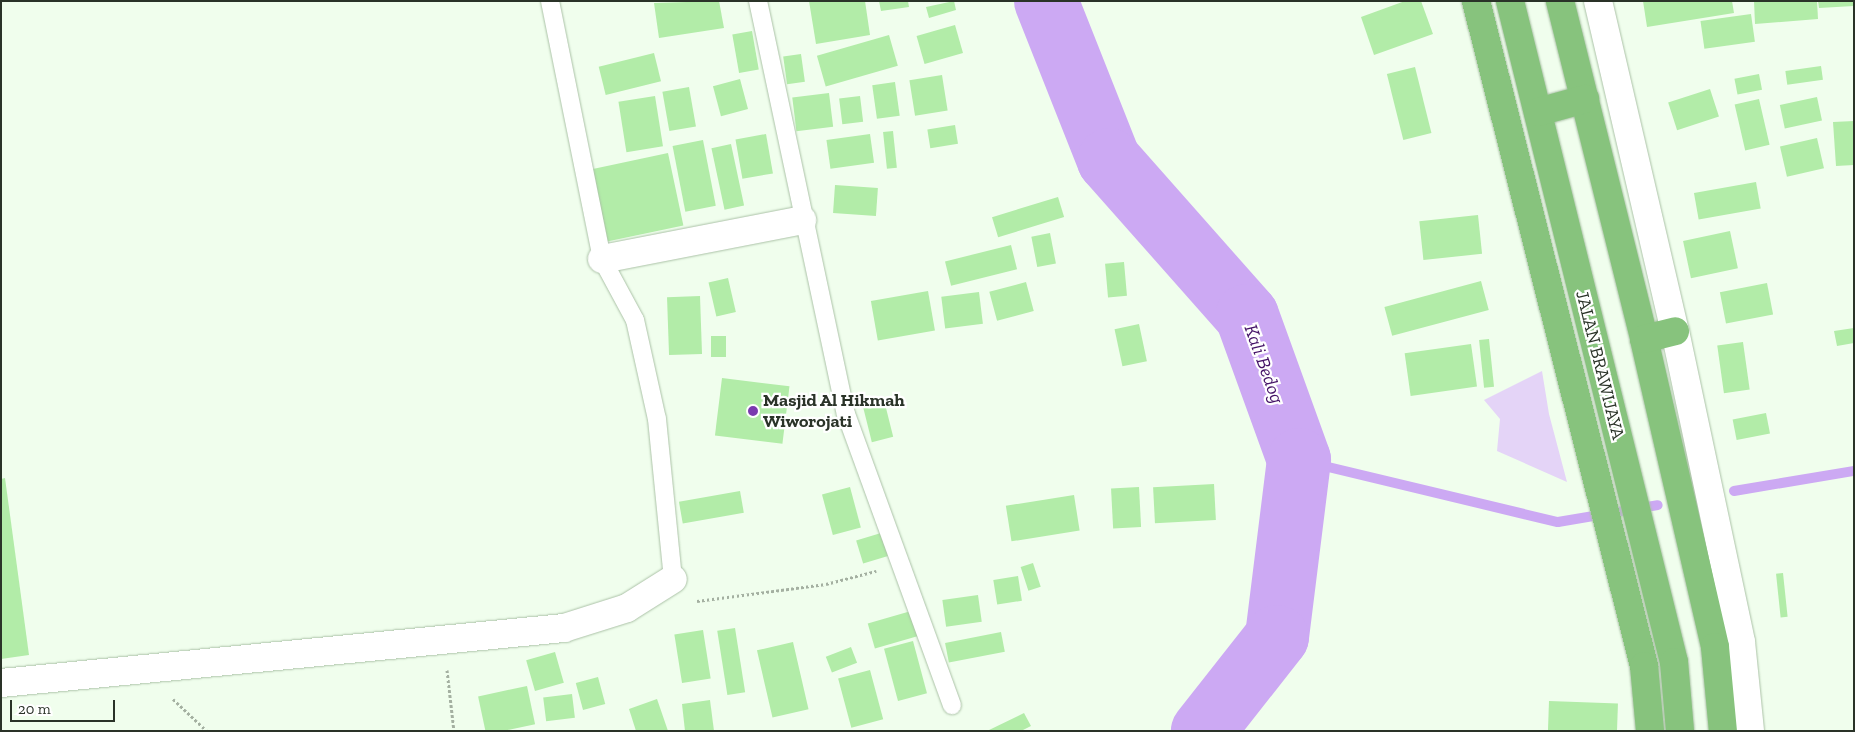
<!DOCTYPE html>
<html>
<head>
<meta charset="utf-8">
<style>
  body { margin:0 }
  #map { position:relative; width:1855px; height:732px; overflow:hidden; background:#f0feed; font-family:"Zilla Slab",serif }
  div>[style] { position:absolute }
  .green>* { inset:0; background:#e4d4f7 }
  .stream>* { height:10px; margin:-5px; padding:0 5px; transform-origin:5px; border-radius:5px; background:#cca9f3 }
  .river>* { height:64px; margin:-32px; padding:0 32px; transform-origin:32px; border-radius:32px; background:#cca9f3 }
  .building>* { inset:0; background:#b2eca8; transform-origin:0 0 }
  .path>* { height:3px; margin-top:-1.5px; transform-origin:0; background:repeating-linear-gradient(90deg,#a4b0a1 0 2.5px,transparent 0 5px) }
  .roads { filter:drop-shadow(0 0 1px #abc2a7) drop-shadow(0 0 1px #abc2a7) }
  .lane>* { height:18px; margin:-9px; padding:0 9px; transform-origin:9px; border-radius:9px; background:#fff }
  .street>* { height:28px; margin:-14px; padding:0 14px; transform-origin:14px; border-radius:14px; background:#fff }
  .secondary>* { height:28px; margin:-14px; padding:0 14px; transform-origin:14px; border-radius:14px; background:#fff }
  .highway>* { height:28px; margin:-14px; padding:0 14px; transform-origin:14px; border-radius:14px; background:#87c37d }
  .dots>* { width:14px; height:14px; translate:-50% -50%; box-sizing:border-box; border:2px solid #fff; border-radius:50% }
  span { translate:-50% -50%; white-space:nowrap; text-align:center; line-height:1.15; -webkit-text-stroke:4.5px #fff; paint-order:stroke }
  .street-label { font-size:18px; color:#2a3328 }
  .poi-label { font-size:18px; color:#2a3328; font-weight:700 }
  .left { translate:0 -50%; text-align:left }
  .water-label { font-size:19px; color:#441267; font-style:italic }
  .frame { position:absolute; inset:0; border:2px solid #2a3328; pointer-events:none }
  .scale { position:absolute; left:10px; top:700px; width:105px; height:22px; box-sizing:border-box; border:2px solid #2a3328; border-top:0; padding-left:6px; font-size:15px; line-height:18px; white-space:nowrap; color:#2a3328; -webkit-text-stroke:4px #fff; paint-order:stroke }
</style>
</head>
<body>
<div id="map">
  <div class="green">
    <i style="clip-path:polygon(1542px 371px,1549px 414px,1567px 482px,1497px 451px,1500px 419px,1484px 400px)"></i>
  </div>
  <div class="stream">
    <i style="left:1299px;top:460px;width:266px;rotate:13.5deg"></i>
    <i style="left:1558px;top:522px;width:101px;rotate:-9.6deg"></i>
    <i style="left:1734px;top:491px;width:122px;rotate:-9.5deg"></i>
  </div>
  <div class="river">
    <i style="left:1046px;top:1px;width:171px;rotate:68.4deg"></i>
    <i style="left:1109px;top:160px;width:208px;rotate:48.5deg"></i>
    <i style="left:1247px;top:316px;width:153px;rotate:70.1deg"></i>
    <i style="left:1299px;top:460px;width:178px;rotate:97.1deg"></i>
    <i style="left:1277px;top:637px;width:120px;rotate:128.2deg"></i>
  </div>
  <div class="building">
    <i style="clip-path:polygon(719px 1px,724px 28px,659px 38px,654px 3px)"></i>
    <i style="clip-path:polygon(809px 1px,865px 1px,870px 35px,816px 44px)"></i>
    <i style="clip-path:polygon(879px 1px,908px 1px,909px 7px,881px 11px)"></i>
    <i style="clip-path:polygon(954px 1px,956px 10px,929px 18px,926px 7px)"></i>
    <i style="clip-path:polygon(1405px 1px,1421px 1px,1433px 34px,1374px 55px,1361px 17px)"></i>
    <i style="clip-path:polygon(1643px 1px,1732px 1px,1734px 13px,1647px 27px)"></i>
    <i style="clip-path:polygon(1754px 1px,1817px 1px,1818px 19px,1755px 24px)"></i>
    <i style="clip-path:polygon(1818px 1px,1854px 1px,1854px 6px,1819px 8px)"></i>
    <i style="left:1751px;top:14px;width:28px;height:51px;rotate:82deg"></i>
    <i style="left:955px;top:25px;width:29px;height:40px;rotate:74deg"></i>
    <i style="left:752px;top:31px;width:39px;height:20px;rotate:80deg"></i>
    <i style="left:889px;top:35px;width:32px;height:75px;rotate:74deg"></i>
    <i style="left:654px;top:53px;width:29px;height:57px;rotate:76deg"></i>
    <i style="left:801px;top:54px;width:28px;height:18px;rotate:82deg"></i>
    <i style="left:1821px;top:66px;width:14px;height:36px;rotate:82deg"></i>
    <i style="left:1415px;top:67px;width:68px;height:29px;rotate:76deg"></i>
    <i style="left:1759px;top:74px;width:16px;height:25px;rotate:79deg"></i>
    <i style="left:942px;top:75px;width:36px;height:33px;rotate:81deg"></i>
    <i style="left:740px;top:79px;width:31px;height:28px;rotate:75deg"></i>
    <i style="left:895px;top:82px;width:34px;height:23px;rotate:82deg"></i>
    <i style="left:689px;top:87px;width:40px;height:27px;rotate:80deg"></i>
    <i style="left:1710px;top:89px;width:29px;height:44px;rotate:72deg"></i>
    <i style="left:829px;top:93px;width:34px;height:37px;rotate:83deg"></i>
    <i style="left:655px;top:96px;width:51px;height:37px;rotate:81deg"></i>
    <i style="left:860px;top:96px;width:26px;height:21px;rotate:83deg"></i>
    <i style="left:1817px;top:97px;width:24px;height:38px;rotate:78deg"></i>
    <i style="left:1759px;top:99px;width:47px;height:25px;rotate:77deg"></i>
    <i style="clip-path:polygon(1854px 121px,1854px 165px,1836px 166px,1833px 122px)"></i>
    <i style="left:955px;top:125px;width:19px;height:28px;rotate:81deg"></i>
    <i style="left:893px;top:131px;width:37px;height:10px;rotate:84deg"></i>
    <i style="left:766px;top:134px;width:40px;height:31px;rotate:80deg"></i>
    <i style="left:870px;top:134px;width:29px;height:44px;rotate:82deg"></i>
    <i style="left:1817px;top:138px;width:31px;height:38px;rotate:77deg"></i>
    <i style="left:703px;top:140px;width:67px;height:31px;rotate:79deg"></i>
    <i style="left:731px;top:144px;width:63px;height:20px;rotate:78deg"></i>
    <i style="left:668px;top:153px;width:74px;height:78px;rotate:78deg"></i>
    <i style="left:1756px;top:182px;width:27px;height:63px;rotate:80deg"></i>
    <i style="left:835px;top:185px;width:43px;height:28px;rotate:4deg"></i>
    <i style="left:1058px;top:197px;width:21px;height:69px;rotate:73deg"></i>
    <i style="left:1478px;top:215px;width:39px;height:59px;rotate:84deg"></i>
    <i style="left:1730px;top:231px;width:38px;height:48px;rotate:78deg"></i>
    <i style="left:1050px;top:233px;width:31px;height:19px;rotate:79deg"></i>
    <i style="left:1011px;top:245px;width:25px;height:68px;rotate:76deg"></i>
    <i style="left:1124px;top:262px;width:34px;height:19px;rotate:85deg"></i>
    <i style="left:728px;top:278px;width:35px;height:20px;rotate:77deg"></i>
    <i style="left:1481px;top:281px;width:30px;height:100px;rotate:75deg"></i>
    <i style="left:1026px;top:282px;width:30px;height:38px;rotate:75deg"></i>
    <i style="left:1767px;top:283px;width:32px;height:48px;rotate:79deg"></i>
    <i style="left:928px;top:291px;width:40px;height:58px;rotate:80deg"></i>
    <i style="left:979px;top:292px;width:32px;height:38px;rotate:83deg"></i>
    <i style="left:700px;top:296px;width:58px;height:33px;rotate:88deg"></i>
    <i style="left:1139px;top:324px;width:38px;height:25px;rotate:78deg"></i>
    <i style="clip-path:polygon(1854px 328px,1854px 343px,1837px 346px,1834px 331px)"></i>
    <i style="left:711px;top:336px;width:15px;height:21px"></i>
    <i style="left:1489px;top:339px;width:48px;height:10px;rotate:84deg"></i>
    <i style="left:1743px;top:342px;width:48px;height:26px;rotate:82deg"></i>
    <i style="left:1471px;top:344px;width:43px;height:67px;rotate:82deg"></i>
    <i style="left:722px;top:378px;width:68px;height:58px;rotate:7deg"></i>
    <i style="left:884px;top:400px;width:38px;height:22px;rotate:76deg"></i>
    <i style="left:1766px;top:413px;width:21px;height:34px;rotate:79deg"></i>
    <i style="clip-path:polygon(5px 478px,29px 655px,1px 659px,1px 479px)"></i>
    <i style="left:1214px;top:484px;width:36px;height:61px;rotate:87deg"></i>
    <i style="left:850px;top:487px;width:42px;height:29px;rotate:75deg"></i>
    <i style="left:1139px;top:487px;width:40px;height:28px;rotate:87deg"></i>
    <i style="left:740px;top:491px;width:22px;height:62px;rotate:80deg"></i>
    <i style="left:1074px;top:495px;width:36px;height:69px;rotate:81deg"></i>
    <i style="left:881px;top:533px;width:24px;height:26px;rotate:73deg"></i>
    <i style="left:1033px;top:563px;width:25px;height:13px;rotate:72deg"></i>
    <i style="left:1783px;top:573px;width:44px;height:7px;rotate:84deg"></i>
    <i style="left:1018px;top:576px;width:25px;height:25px;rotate:81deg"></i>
    <i style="left:978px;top:595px;width:27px;height:36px;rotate:82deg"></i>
    <i style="left:911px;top:611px;width:26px;height:45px;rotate:74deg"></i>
    <i style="left:735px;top:628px;width:65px;height:18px;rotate:81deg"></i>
    <i style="left:703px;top:630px;width:49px;height:29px;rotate:81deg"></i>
    <i style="left:1001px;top:632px;width:20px;height:57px;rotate:79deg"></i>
    <i style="left:913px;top:641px;width:54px;height:30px;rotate:75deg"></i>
    <i style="left:793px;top:642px;width:69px;height:37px;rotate:77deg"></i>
    <i style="left:851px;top:647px;width:17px;height:27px;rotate:69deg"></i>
    <i style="left:555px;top:652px;width:32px;height:30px;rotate:74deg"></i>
    <i style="left:870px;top:670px;width:51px;height:33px;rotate:75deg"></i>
    <i style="left:598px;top:677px;width:28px;height:23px;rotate:75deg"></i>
    <i style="left:527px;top:686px;width:39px;height:50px;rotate:78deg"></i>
    <i style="left:572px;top:694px;width:24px;height:29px;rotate:83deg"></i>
    <i style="clip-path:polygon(657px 699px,668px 731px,636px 731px,629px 709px)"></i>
    <i style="clip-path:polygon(710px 700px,714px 731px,685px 731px,682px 704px)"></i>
    <i style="left:1549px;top:701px;width:69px;height:30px;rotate:2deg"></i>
    <i style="clip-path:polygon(1024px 713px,1031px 726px,1021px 731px,987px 731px)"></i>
  </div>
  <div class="path">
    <i style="left:697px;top:601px;width:130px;rotate:-7.5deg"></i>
    <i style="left:826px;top:584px;width:52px;rotate:-14.6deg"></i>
    <i style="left:447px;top:670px;width:61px;rotate:83.5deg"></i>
    <i style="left:173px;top:699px;width:47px;rotate:43.3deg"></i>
  </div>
  <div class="roads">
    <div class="lane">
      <i style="left:550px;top:1px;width:263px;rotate:78.6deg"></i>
      <i style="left:602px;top:259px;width:69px;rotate:61.6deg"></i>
      <i style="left:635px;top:320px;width:101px;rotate:77.5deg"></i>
      <i style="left:657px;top:419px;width:161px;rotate:84.3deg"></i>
      <i style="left:758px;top:1px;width:422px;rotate:78deg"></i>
      <i style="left:846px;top:414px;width:310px;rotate:70deg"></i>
    </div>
    <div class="street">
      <i style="left:602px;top:259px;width:204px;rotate:-11deg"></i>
      <i style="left:1px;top:683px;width:566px;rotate:-5.58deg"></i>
      <i style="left:564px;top:628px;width:66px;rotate:-17.6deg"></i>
      <i style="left:627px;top:608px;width:54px;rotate:-32.2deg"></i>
    </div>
    <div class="secondary">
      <i style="left:1598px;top:1px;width:339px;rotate:76.9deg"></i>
      <i style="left:1675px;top:331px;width:318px;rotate:78deg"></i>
      <i style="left:1741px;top:642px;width:89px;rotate:84.2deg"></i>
    </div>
    <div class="highway">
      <i style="left:1476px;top:1px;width:686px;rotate:75.82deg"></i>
      <i style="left:1644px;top:666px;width:65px;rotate:84.7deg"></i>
      <i style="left:1510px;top:1px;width:681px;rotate:76.07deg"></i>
      <i style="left:1674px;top:662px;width:69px;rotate:85deg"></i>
      <i style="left:1560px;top:1px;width:348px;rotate:76deg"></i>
      <i style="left:1644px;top:339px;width:316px;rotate:77deg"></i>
      <i style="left:1715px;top:647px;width:84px;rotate:84.6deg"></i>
      <i style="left:1538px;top:112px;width:49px;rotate:-15.5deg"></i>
      <i style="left:1644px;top:339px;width:32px;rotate:-14deg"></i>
    </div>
  </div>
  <div class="dots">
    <i style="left:753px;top:411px;background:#7a3aaf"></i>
  </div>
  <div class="street-label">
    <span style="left:1600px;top:365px;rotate:76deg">JALAN BRAWIJAYA</span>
  </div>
  <div class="poi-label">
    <span class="left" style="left:763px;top:411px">Masjid Al Hikmah<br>Wiworojati</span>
  </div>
  <div class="water-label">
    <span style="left:1264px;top:364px;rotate:70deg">Kali Bedog</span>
  </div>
  <div class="frame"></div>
  <div class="scale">20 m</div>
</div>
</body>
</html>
